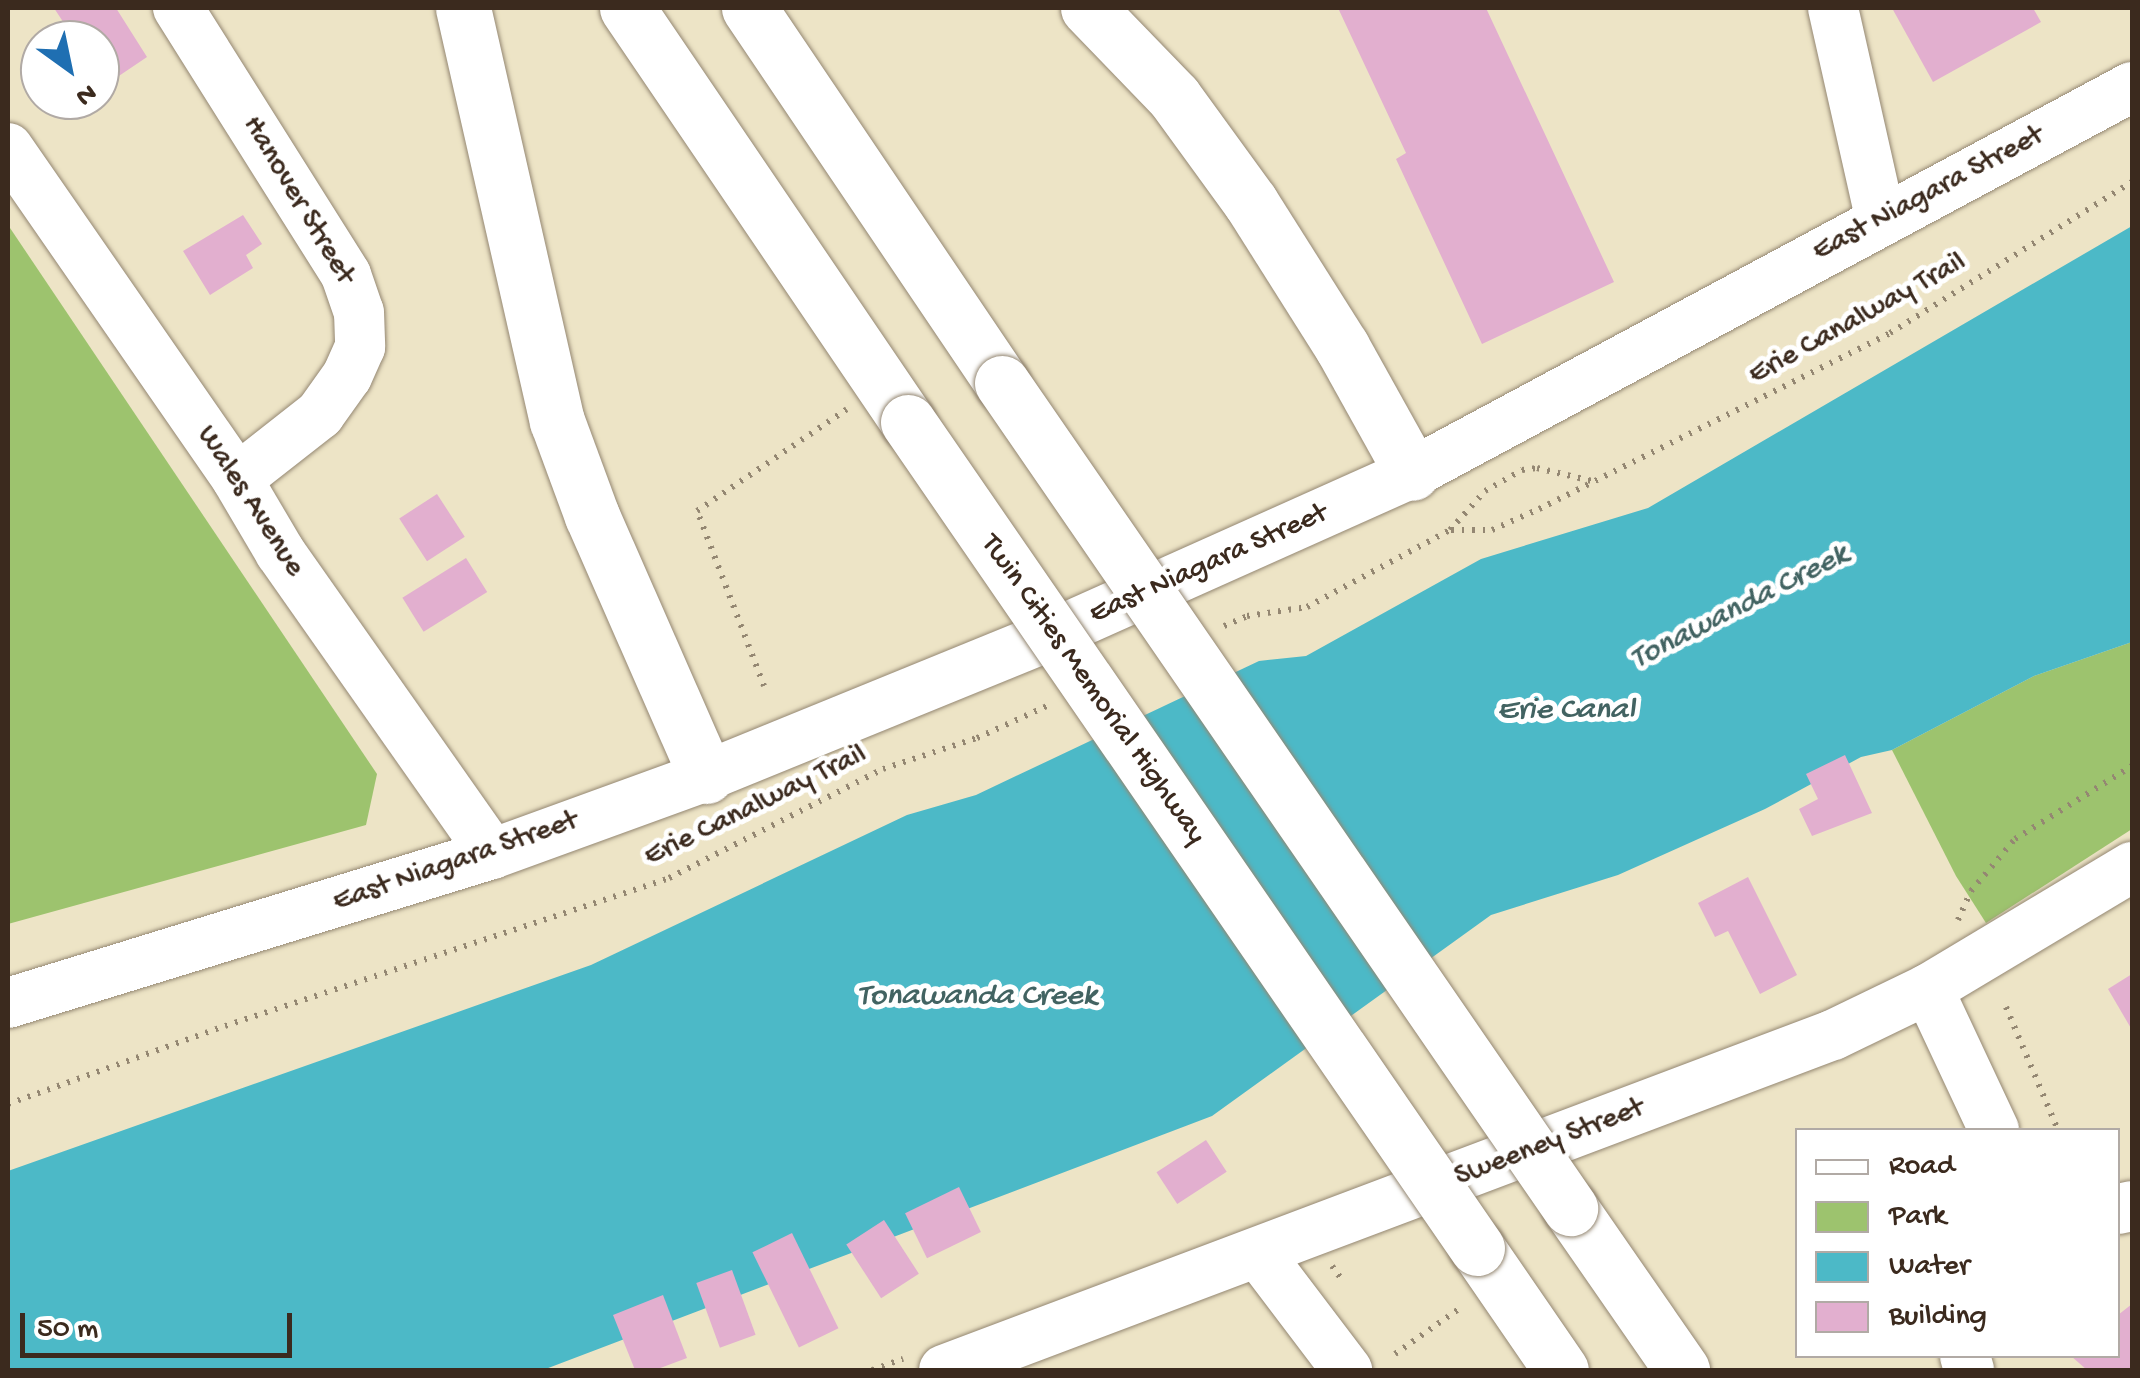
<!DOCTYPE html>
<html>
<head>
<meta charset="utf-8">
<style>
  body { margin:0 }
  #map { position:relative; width:2140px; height:1378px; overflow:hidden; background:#ede4c6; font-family:"Gochi Hand",sans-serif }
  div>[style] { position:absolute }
  .green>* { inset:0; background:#9dc36e }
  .water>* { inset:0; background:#4cb9c7 }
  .building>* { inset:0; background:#e2afcf; transform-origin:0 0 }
  .path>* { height:6px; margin-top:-3px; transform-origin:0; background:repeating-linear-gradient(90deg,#948772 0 2.5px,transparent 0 10.5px) }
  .roads { filter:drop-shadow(0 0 2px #948772) drop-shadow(0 0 2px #948772) }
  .minor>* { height:50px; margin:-25px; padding:0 25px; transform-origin:25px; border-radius:25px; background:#fff }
  .major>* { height:55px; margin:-27.5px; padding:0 27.5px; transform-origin:27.5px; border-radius:27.5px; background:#fff }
  .bridges { filter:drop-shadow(0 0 2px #948772) drop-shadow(0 0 2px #948772) }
  .major-bridge>* { height:55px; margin:-27.5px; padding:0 27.5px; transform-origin:27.5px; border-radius:27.5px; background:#fff }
  span { translate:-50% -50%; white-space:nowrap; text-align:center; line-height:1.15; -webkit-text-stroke:10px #fff; paint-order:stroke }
  .street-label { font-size:30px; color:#3b2a1e }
  .water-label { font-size:32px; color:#426362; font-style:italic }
  .frame { position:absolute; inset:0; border:10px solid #3b2a1e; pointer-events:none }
  .legend { position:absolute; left:1795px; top:1128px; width:325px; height:230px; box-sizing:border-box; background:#fff; border:2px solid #b1aaa5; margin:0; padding:12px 18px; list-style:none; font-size:30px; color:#3b2a1e }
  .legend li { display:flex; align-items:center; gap:20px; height:50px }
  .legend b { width:50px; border:2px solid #b1aaa5 }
  .north { position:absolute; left:20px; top:20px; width:100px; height:100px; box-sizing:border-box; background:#fff; border:2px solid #b1aaa5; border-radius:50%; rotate:147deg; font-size:28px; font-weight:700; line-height:40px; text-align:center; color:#3b2a1e }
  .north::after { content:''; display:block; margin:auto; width:35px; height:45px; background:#1f6fb2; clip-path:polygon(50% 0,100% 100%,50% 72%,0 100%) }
  .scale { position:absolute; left:20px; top:1313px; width:272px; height:45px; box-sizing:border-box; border:5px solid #3b2a1e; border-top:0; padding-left:12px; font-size:30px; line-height:35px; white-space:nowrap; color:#3b2a1e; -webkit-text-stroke:8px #fff; paint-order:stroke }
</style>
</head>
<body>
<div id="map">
  <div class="green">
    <i style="clip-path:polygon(8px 225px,377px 774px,366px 825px,8px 924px)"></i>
    <i style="clip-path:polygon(2132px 642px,2132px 829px,1986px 923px,1956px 876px,1892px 750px,2034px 676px)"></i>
  </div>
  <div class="water">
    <i style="clip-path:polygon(2132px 226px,2132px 642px,2034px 676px,1892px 750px,1861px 757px,1765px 809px,1618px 875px,1491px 915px,1212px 1116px,543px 1370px,8px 1370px,8px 1171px,591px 965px,907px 815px,976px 795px,1259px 661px,1306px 656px,1481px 559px,1648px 508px)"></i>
  </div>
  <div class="building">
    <i style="clip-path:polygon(54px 8px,116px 8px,147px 57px,104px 86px,100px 40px,75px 40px)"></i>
    <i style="clip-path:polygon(1338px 8px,1486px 8px,1614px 282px,1482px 344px,1396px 159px,1406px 153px)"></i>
    <i style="clip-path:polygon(1892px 8px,2033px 8px,2041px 22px,1933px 82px)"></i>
    <i style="clip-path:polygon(243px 215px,262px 244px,246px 255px,253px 268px,210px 295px,183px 251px)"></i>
    <i style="left:437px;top:494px;width:51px;height:45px;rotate:57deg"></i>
    <i style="left:466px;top:558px;width:40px;height:75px;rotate:58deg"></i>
    <i style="clip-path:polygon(1845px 755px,1872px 813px,1812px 836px,1799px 809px,1818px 799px,1806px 774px)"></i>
    <i style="clip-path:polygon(1748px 877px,1797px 975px,1760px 994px,1728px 931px,1715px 937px,1698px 903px)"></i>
    <i style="clip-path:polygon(2132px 974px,2132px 1030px,2108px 989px)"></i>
    <i style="left:1206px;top:1140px;width:38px;height:59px;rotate:57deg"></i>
    <i style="left:959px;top:1187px;width:50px;height:60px;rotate:64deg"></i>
    <i style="left:884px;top:1220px;width:64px;height:45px;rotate:57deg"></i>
    <i style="left:792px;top:1233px;width:106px;height:44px;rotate:64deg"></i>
    <i style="left:732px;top:1270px;width:69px;height:38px;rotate:70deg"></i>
    <i style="clip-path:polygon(663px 1295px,687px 1358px,655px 1370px,635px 1370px,613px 1315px)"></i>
    <i style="clip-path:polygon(2132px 1304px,2132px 1370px,2087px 1370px,2071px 1356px,2118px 1356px,2118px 1315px)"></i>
  </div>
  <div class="path">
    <i style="left:1451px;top:530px;width:41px"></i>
    <i style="left:1492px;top:530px;width:51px;rotate:-24.1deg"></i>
    <i style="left:1539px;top:509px;width:393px;rotate:-26.6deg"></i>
    <i style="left:1890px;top:333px;width:285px;rotate:-32deg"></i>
    <i style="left:1224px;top:626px;width:25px;rotate:-23deg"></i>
    <i style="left:1247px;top:616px;width:61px;rotate:-8.5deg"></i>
    <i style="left:1307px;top:607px;width:162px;rotate:-28.3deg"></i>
    <i style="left:1450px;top:530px;width:52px;rotate:-48.1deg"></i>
    <i style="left:1485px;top:491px;width:43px;rotate:-29.6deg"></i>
    <i style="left:1522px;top:470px;width:15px;rotate:-8deg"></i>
    <i style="left:1537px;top:468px;width:61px;rotate:13.3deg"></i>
    <i style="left:764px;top:686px;width:187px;rotate:-110.9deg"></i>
    <i style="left:697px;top:511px;width:181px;rotate:-34.2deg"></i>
    <i style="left:1958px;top:920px;width:32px;rotate:-66deg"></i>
    <i style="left:1971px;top:891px;width:68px;rotate:-49.8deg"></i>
    <i style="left:2015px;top:839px;width:138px;rotate:-32deg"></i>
    <i style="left:2006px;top:1007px;width:134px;rotate:67.1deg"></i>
    <i style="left:8px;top:1104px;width:231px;rotate:-19.8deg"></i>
    <i style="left:225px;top:1026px;width:468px;rotate:-18.4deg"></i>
    <i style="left:669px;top:878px;width:240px;rotate:-27deg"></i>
    <i style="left:883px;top:769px;width:99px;rotate:-18.3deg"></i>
    <i style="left:977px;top:738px;width:79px;rotate:-24.6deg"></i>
    <i style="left:1332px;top:1266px;width:19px;rotate:54deg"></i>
    <i style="left:1395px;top:1354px;width:83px;rotate:-35.2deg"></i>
    <i style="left:872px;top:1370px;width:33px;rotate:-20deg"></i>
  </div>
  <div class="roads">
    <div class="minor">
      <i style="left:178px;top:8px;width:315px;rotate:57.8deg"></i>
      <i style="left:346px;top:275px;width:39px;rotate:71deg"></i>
      <i style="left:359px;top:312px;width:35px;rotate:88deg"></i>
      <i style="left:360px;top:347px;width:32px;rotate:114deg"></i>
      <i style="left:347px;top:376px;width:47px;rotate:125.4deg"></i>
      <i style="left:320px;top:414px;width:105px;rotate:141.9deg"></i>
      <i style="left:1833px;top:8px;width:218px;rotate:77.3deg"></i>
      <i style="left:8px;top:148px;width:402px;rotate:55.3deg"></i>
      <i style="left:237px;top:479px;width:85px;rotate:59.5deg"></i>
      <i style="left:280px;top:552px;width:369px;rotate:54.9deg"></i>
      <i style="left:1928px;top:989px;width:156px;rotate:64.9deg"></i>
      <i style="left:8px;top:1003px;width:506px;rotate:-17.11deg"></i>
      <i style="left:492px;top:854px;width:228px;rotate:-20deg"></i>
      <i style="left:706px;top:776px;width:362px;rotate:-22.2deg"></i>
      <i style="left:1041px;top:639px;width:406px;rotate:-24.1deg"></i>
      <i style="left:1412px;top:473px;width:817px;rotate:-28.2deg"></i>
      <i style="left:2118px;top:1209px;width:14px;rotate:-12deg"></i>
      <i style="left:1259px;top:1254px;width:146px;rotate:52.8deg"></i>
      <i style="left:1965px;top:1356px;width:15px;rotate:74deg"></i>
      <i style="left:944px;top:1370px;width:950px;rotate:-20.65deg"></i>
      <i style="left:1833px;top:1035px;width:106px;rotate:-25.8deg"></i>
      <i style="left:1928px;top:989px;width:238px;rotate:-30.9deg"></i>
    </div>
    <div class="major">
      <i style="left:463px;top:8px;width:424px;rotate:77.2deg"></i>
      <i style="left:557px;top:421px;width:101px;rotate:69.8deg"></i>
      <i style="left:592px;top:516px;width:284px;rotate:66.3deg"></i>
      <i style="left:627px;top:8px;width:500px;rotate:55.83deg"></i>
      <i style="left:749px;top:8px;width:452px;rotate:56deg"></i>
      <i style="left:1088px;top:8px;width:124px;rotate:46deg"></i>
      <i style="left:1174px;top:97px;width:131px;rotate:54deg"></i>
      <i style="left:1251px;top:203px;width:170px;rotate:57.7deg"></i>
      <i style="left:1342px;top:347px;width:144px;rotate:60.9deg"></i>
      <i style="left:1570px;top:1208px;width:197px;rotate:55.3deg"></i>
      <i style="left:1477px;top:1248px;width:148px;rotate:55.5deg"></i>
    </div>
  </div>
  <div class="bridges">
    <div class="major-bridge">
      <i style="left:1002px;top:383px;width:1002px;rotate:55.45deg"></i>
      <i style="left:908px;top:422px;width:1003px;rotate:55.44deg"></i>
    </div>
  </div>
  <div class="street-label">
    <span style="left:1929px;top:195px;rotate:-28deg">East Niagara Street</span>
    <span style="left:297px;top:201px;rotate:59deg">Hanover Street</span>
    <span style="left:1858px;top:320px;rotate:-29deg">Erie Canalway Trail</span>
    <span style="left:249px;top:502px;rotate:57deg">Wales Avenue</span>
    <span style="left:1209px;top:565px;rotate:-24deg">East Niagara Street</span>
    <span style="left:1092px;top:690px;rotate:55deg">Twin Cities Memorial Highway</span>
    <span style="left:756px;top:807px;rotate:-26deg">Erie Canalway Trail</span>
    <span style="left:456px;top:863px;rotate:-19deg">East Niagara Street</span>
    <span style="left:1550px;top:1144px;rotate:-21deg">Sweeney Street</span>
  </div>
  <div class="water-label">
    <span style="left:1740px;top:608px;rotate:-27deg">Tonawanda Creek</span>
    <span style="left:1566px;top:711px">Erie Canal</span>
    <span style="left:977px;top:997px">Tonawanda Creek</span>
  </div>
  <div class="frame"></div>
  <ul class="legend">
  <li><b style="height:12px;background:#fff"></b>Road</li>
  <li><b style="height:28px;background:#9dc36e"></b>Park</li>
  <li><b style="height:28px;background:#4cb9c7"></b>Water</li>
  <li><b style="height:28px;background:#e2afcf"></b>Building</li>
  </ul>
  <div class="north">N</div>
  <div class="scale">50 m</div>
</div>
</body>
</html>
